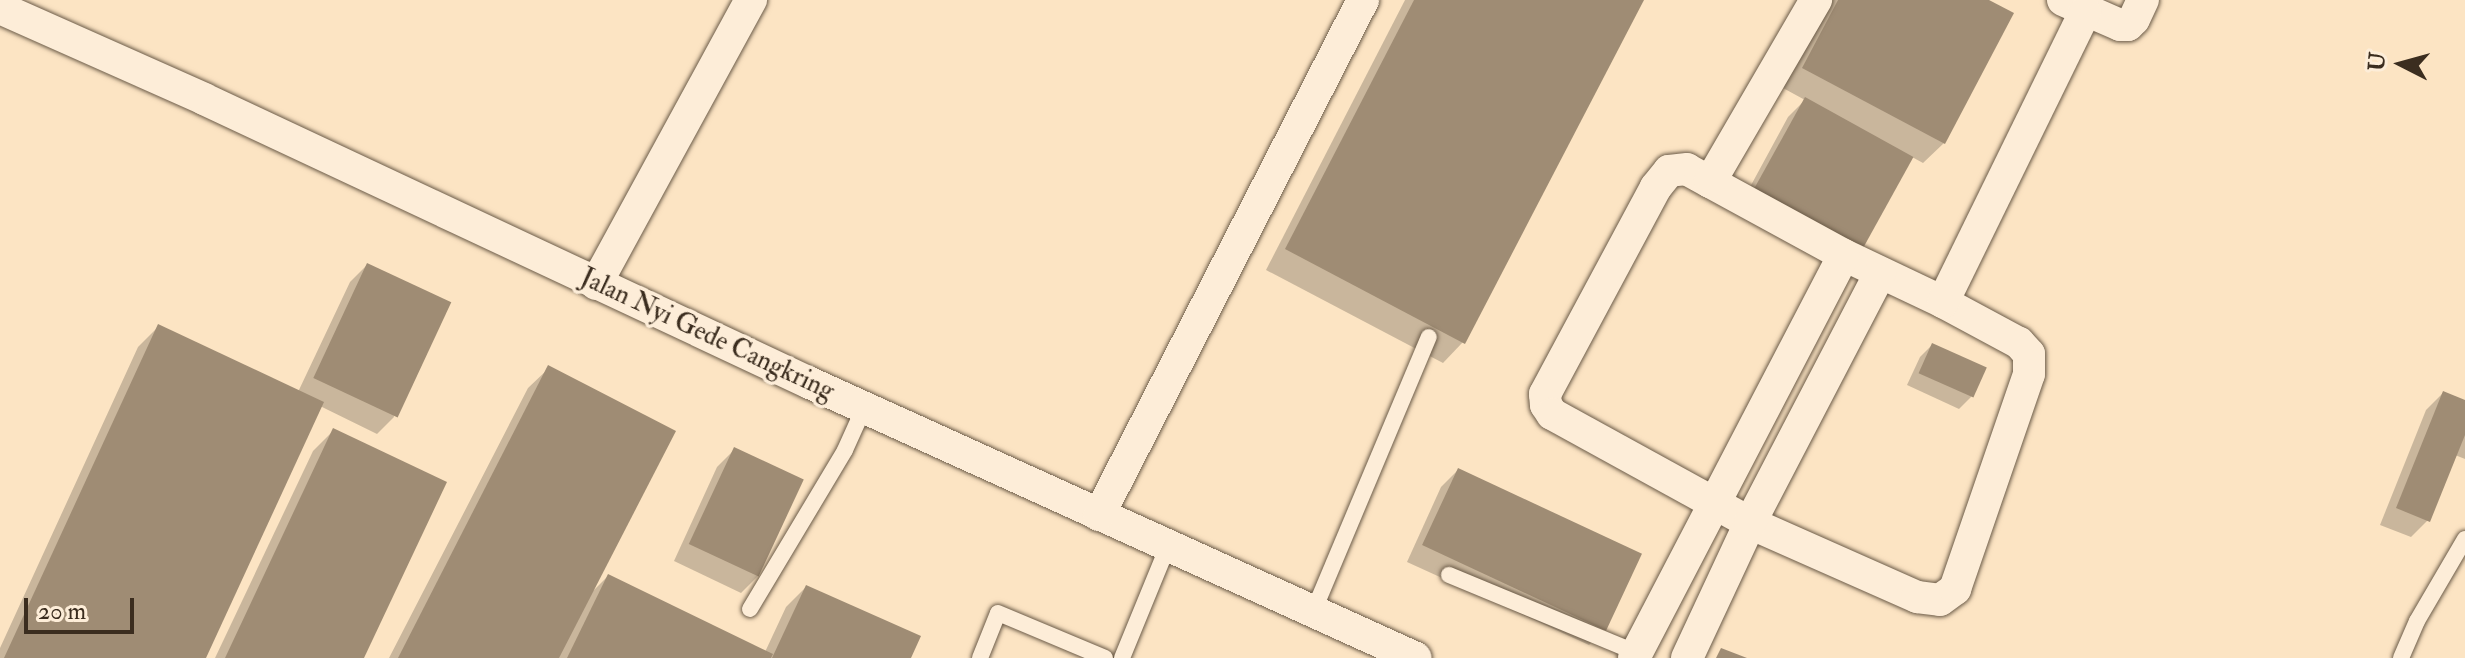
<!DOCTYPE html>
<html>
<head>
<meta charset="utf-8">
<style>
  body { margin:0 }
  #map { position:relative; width:2465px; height:658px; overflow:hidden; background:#fce4c3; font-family:"IM FELL Double Pica",serif }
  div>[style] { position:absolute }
  .shadow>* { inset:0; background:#0003 }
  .building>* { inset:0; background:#9f8c74; transform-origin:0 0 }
  .roads { filter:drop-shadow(0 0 2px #6b5b48) drop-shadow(0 0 2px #6b5b48) }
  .service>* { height:16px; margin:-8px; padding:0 8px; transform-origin:8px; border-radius:8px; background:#fdedd8 }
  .minor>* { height:32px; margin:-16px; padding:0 16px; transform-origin:16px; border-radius:16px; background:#fdedd8 }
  span { translate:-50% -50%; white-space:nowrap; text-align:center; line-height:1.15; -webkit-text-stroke:7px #fdedd8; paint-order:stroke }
  .street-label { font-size:26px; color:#3b2d1f }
  .north { position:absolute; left:2361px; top:24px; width:80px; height:80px; -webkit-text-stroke:6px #fdedd8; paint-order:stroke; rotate:276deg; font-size:22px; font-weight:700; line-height:32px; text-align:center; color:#3b2d1f }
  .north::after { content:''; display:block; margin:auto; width:28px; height:36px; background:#3b2d1f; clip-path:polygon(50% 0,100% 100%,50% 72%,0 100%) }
  .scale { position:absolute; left:24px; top:598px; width:110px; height:36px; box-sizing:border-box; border:4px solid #3b2d1f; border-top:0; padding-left:10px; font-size:24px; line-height:28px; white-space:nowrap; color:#3b2d1f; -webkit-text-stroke:6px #fdedd8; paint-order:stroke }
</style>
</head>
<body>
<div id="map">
  <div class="shadow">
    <i style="clip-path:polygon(1405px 0,1641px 0,1463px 342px,1443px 363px,1266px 270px)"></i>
    <i style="clip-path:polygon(1830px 0,1985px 0,1944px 143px,1923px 163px,1912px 157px,1859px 252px,1737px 211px,1788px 117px,1805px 100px,1783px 88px)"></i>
    <i style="clip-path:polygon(367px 265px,394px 417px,377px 434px,320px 406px,204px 658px,0 658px,0 648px,138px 347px,158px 327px,298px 392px,350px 282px)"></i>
    <i style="clip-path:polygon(1932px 345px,1984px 369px,1971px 397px,1959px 409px,1907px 385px,1920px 357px)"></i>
    <i style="clip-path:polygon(549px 368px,592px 592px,608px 576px,765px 652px,786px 607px,806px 587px,909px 658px,389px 658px,528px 388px)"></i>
    <i style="clip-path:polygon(2443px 393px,2465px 402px,2465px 459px,2455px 455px,2428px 520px,2411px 537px,2380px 525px,2426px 410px)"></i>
    <i style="clip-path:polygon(334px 430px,362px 658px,215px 658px,313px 451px)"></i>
    <i style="clip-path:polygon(734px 450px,758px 576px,741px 593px,674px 561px,717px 467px)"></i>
    <i style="clip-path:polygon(1458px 470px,1606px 628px,1589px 645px,1407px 562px,1441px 487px)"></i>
  </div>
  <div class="building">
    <i style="clip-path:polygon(1414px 0,1644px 0,1465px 344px,1285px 249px)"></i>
    <i style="clip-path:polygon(1838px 0,1989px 0,2014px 13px,1945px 144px,1802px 68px)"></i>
    <i style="left:1805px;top:97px;width:124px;height:111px;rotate:29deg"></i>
    <i style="left:367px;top:263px;width:93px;height:127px;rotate:25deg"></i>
    <i style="clip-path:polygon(158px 324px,324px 402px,206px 658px,4px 658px)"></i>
    <i style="left:1932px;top:343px;width:60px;height:33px;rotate:24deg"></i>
    <i style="clip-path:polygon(548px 365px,676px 431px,559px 658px,398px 658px)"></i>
    <i style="clip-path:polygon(2443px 391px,2465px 400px,2465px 435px,2430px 522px,2396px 508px)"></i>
    <i style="clip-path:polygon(333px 428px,447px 482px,364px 658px,225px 658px)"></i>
    <i style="left:734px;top:447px;width:77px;height:107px;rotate:25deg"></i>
    <i style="left:1458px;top:468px;width:203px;height:85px;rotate:25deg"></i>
    <i style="clip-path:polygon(608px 574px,773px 654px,771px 658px,567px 658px)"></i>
    <i style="clip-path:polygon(806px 585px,921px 636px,911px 658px,772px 658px)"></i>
    <i style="clip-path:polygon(1721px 648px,1747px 658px,1716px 658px)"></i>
  </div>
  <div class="roads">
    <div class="service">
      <i style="left:1449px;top:575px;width:204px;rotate:22.5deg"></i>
      <i style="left:750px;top:609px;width:185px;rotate:-59.1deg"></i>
      <i style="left:845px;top:450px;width:46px;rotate:-65.7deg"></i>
      <i style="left:1314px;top:610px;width:296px;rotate:-67.2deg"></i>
      <i style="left:980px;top:658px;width:48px;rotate:-68.2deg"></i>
      <i style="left:998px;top:613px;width:116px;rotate:22.8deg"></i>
      <i style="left:1122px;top:658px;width:121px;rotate:-67.7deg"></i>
      <i style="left:2401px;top:658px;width:40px;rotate:-66.6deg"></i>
      <i style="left:2417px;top:621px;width:95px;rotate:-59.7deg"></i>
    </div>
    <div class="minor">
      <i style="left:2063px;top:0;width:62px;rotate:23.7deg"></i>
      <i style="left:2120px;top:25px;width:8px"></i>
      <i style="left:2128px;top:25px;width:8px;rotate:-45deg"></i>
      <i style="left:2134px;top:19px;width:21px;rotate:-65deg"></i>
      <i style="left:0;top:8px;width:223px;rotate:24deg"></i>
      <i style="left:204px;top:99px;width:669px;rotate:25.11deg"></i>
      <i style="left:810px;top:383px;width:665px;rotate:24.41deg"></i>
      <i style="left:1710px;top:182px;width:26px;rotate:-151deg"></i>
      <i style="left:1687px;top:169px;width:18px;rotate:174deg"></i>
      <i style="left:1669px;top:171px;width:21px;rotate:129deg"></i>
      <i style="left:1656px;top:187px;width:235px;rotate:118.2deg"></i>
      <i style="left:1545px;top:394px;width:11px;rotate:85deg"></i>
      <i style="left:1546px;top:405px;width:11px;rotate:56deg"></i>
      <i style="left:1552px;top:414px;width:226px;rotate:28.8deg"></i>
      <i style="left:1750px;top:523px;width:183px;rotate:23.9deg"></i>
      <i style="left:1917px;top:597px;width:23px;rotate:7deg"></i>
      <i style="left:1940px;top:600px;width:19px;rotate:-36deg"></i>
      <i style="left:1955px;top:589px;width:227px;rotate:-71deg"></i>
      <i style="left:2029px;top:374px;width:20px;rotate:-90deg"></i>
      <i style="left:2029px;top:354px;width:15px;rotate:-132deg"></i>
      <i style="left:2019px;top:343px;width:86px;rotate:-151.7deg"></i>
      <i style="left:1943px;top:302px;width:110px;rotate:-154.6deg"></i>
      <i style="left:1844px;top:255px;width:153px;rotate:-151.4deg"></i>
      <i style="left:1710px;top:182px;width:211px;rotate:-59.8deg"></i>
      <i style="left:596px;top:284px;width:324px;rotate:-61.4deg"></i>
      <i style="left:1943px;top:302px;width:323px;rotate:-63.9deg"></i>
      <i style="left:1099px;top:515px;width:579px;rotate:-62.86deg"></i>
      <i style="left:1634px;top:658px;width:454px;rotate:-62.5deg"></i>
      <i style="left:1687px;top:658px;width:149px;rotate:-65deg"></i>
      <i style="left:1750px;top:523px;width:282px;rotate:-62.5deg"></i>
    </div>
  </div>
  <div class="street-label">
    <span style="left:707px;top:335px;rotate:25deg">Jalan Nyi Gede Cangkring</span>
  </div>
  <div class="north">U</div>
  <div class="scale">20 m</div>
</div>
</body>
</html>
